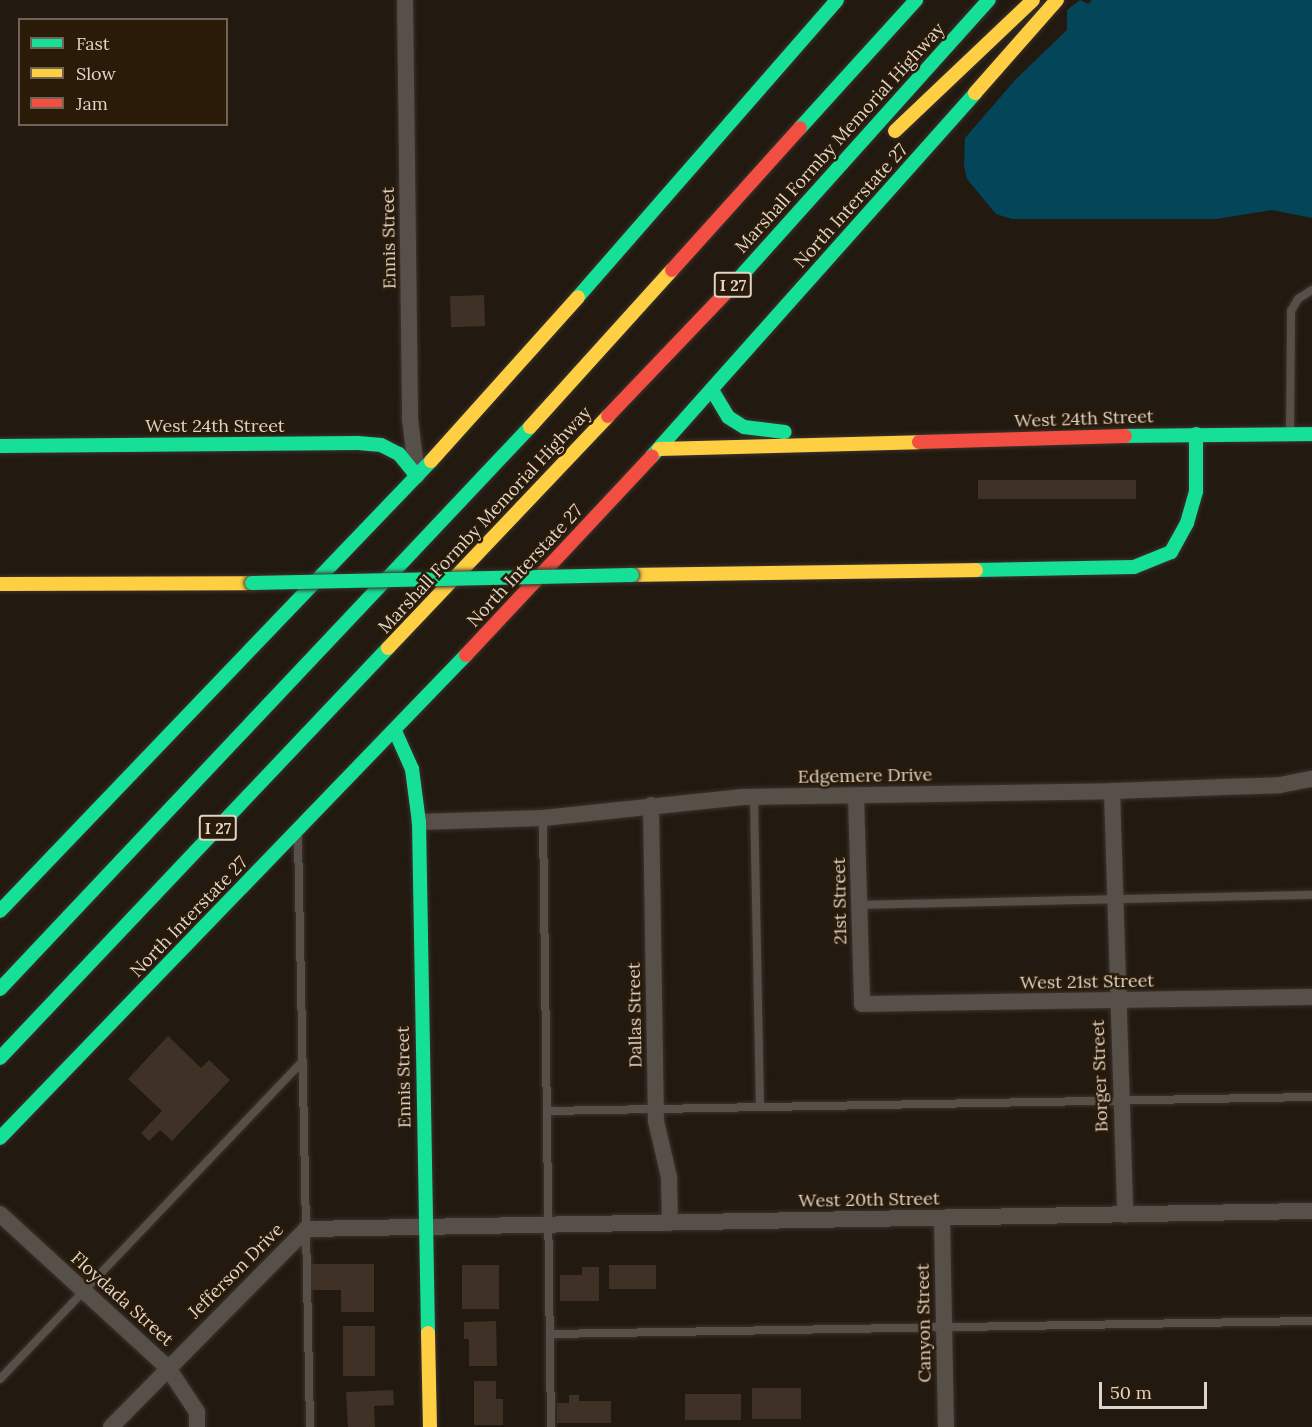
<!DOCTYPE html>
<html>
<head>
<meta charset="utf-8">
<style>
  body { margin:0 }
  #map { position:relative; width:1312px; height:1427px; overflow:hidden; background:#221910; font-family:Lora,serif }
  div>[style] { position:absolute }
  .water>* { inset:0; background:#03465a }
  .building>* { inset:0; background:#403126; transform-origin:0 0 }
  .roads { filter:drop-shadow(0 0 2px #3a332c) drop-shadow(0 0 2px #3a332c) }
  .lane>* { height:8px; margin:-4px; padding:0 4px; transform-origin:4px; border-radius:4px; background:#575048 }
  .street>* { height:16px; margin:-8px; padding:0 8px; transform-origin:8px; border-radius:8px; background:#575048 }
  .fast>* { height:14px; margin:-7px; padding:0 7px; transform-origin:7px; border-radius:7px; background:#16e098 }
  .slow>* { height:14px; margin:-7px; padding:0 7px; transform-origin:7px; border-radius:7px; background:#ffcf43 }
  .jam>* { height:14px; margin:-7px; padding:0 7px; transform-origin:7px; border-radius:7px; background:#f24e42 }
  .bridges { filter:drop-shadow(0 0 2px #3a332c) drop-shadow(0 0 2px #3a332c) }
  .fast-bridge>* { height:14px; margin:-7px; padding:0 7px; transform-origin:7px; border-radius:7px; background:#16e098 }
  span { translate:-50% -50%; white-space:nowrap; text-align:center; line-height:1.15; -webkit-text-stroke:5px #2a1a08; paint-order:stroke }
  .shield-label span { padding:2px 4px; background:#2a1a08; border:2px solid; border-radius:4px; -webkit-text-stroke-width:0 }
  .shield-label { font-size:16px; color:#dfd4c9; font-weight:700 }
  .street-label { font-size:18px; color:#dfd4c9 }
  .legend { position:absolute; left:18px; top:18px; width:210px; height:108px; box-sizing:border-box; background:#2a1a08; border:2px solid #726455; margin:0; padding:8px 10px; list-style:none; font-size:18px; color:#dfd4c9 }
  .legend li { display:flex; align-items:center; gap:12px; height:30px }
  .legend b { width:30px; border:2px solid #726455 }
  .scale { position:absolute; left:1099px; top:1382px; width:108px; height:27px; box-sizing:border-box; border:3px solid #dfd4c9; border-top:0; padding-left:8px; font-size:18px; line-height:21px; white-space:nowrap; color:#dfd4c9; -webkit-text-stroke:4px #2a1a08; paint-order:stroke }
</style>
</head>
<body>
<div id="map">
  <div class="water">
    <i style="clip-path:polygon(1080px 0,1088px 4px,1092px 0,1312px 0,1312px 218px,1272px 210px,1216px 219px,1012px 219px,996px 214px,967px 179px,964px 165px,965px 138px,1016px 79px,1067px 30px,1067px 10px)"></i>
  </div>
  <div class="building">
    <i style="left:484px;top:295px;width:31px;height:34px;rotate:88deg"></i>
    <i style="left:1136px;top:480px;width:19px;height:158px;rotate:90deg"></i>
    <i style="clip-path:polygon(168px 1036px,201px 1068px,209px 1060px,230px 1080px,172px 1141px,160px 1130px,149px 1141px,141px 1133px,162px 1111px,128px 1079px)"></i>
    <i style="clip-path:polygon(311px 1264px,374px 1264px,374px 1312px,341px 1312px,341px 1290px,311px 1290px)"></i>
    <i style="left:462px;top:1265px;width:37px;height:44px"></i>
    <i style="left:609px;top:1265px;width:47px;height:24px"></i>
    <i style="clip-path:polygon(582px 1267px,599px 1267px,599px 1301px,560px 1301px,560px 1275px,582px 1275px)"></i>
    <i style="clip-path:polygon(496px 1321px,497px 1366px,469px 1366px,469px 1339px,464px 1339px,464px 1322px)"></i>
    <i style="left:343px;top:1326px;width:32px;height:50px"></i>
    <i style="clip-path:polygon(474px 1381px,496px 1381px,496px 1399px,503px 1399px,503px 1425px,474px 1425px)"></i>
    <i style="left:752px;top:1388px;width:49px;height:31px"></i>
    <i style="clip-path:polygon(393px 1390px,394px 1405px,374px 1406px,375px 1427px,348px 1427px,346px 1392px)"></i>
    <i style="left:685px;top:1394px;width:56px;height:26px"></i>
    <i style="clip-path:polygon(569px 1395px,579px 1395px,579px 1401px,611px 1401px,611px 1423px,557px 1423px,557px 1403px,569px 1403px)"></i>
  </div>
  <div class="roads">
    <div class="lane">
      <i style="left:1290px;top:433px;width:122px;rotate:-89.5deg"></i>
      <i style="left:1291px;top:311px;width:14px;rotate:-60deg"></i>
      <i style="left:1298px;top:299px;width:17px;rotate:-33deg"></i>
      <i style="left:754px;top:796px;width:311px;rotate:88.9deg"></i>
      <i style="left:543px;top:818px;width:609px;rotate:89.25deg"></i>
      <i style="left:298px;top:837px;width:590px;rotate:88.83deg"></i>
      <i style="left:859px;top:905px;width:453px;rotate:-1.3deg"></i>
      <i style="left:547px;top:1111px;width:765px;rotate:-1.05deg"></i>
      <i style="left:550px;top:1334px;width:762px;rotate:-0.98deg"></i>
      <i style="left:0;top:1379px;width:438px;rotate:-46.4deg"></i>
    </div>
    <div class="street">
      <i style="left:405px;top:0;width:419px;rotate:89.3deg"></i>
      <i style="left:410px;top:419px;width:57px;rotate:83deg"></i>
      <i style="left:1112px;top:791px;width:424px;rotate:88.2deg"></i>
      <i style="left:856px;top:796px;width:208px;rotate:88.3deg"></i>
      <i style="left:862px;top:1004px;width:450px;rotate:-0.9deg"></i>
      <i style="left:651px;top:805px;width:316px;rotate:89.1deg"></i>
      <i style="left:656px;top:1121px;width:57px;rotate:76.9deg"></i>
      <i style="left:669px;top:1177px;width:46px;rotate:88.8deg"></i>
      <i style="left:419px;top:822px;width:124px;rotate:-1.8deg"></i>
      <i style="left:543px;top:818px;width:201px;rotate:-6deg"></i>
      <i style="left:743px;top:797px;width:369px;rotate:-0.9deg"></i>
      <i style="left:1112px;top:791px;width:168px;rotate:-2deg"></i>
      <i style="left:1280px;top:785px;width:33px;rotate:-11deg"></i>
      <i style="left:0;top:1214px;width:228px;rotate:42.5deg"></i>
      <i style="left:168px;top:1368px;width:53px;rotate:56.6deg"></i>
      <i style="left:197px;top:1412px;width:15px;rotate:90deg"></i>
      <i style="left:942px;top:1219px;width:208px;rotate:88.9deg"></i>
      <i style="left:111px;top:1427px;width:278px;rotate:-45.4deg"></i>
      <i style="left:306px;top:1229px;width:1006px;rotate:-1.03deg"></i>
    </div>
    <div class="fast">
      <i style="left:800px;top:128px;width:173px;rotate:-47.8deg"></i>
      <i style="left:733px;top:285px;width:383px;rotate:-48.1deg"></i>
      <i style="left:578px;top:297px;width:394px;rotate:-48.9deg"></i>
      <i style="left:712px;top:390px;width:31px;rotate:59deg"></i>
      <i style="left:728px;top:417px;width:19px;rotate:32deg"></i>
      <i style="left:744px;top:427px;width:41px;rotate:7deg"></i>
      <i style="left:1125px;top:436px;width:187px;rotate:-0.6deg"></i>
      <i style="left:0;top:446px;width:358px;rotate:-0.5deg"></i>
      <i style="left:358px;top:443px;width:23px;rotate:5deg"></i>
      <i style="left:381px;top:445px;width:20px;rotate:27deg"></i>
      <i style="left:399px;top:454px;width:28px;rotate:51deg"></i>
      <i style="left:652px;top:456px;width:486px;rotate:-48.3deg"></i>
      <i style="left:976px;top:570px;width:158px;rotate:-1.1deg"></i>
      <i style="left:1134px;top:567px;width:40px;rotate:-22deg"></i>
      <i style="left:1171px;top:552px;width:33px;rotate:-61deg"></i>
      <i style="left:1187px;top:523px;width:33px;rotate:-74deg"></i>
      <i style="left:1196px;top:491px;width:57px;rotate:-90deg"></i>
      <i style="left:395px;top:731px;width:42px;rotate:65.9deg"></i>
      <i style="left:412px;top:769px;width:53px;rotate:82.5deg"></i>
      <i style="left:419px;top:822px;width:511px;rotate:88.99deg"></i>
      <i style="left:0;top:911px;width:623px;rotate:-46.24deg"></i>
      <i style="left:0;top:989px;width:772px;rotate:-46.68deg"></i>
      <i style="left:0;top:1058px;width:564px;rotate:-46.58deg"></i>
      <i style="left:0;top:1138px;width:671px;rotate:-46.03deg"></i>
    </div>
    <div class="slow">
      <i style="left:975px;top:93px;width:124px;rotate:-48.6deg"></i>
      <i style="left:895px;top:131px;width:190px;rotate:-43.5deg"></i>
      <i style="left:530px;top:427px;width:212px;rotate:-47.9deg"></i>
      <i style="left:659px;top:449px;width:260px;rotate:-1.5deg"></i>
      <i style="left:431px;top:461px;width:220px;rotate:-48.1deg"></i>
      <i style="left:632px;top:575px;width:344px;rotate:-0.8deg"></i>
      <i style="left:0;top:584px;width:252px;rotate:-0.2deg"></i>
      <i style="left:388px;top:648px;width:320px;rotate:-46.5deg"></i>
      <i style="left:428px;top:1333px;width:94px;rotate:88.8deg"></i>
    </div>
    <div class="jam">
      <i style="left:672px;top:270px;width:191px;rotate:-48deg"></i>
      <i style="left:608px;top:416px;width:181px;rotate:-46.3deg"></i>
      <i style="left:919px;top:442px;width:206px;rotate:-1.7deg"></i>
      <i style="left:466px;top:655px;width:272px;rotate:-46.9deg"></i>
    </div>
  </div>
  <div class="bridges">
    <div class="fast-bridge">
      <i style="left:252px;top:583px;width:380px;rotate:-1.2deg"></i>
    </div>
  </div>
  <div class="shield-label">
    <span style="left:733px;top:285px">I 27</span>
    <span style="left:218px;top:828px">I 27</span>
  </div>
  <div class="street-label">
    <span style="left:840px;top:138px;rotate:-48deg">Marshall Formby Memorial Highway</span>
    <span style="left:851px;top:206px;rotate:-48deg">North Interstate 27</span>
    <span style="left:389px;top:238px;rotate:-91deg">Ennis Street</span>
    <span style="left:1084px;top:419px;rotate:-2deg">West 24th Street</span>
    <span style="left:215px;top:426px">West 24th Street</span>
    <span style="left:485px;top:520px;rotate:-47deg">Marshall Formby Memorial Highway</span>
    <span style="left:525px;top:566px;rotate:-47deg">North Interstate 27</span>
    <span style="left:865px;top:776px;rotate:-1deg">Edgemere Drive</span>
    <span style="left:840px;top:901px;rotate:-91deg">21st Street</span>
    <span style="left:189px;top:917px;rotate:-46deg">North Interstate 27</span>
    <span style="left:1087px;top:982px;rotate:-1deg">West 21st Street</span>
    <span style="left:635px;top:1015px;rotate:-91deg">Dallas Street</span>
    <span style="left:1100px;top:1076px;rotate:-92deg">Borger Street</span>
    <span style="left:404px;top:1077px;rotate:-91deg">Ennis Street</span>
    <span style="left:869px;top:1200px;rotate:-1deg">West 20th Street</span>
    <span style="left:236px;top:1271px;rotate:-45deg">Jefferson Drive</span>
    <span style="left:122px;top:1299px;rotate:42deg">Floydada Street</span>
    <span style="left:924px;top:1323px;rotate:-91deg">Canyon Street</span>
  </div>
  <ul class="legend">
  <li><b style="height:8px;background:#16e098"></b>Fast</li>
  <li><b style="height:8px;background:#ffcf43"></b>Slow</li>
  <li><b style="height:8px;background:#f24e42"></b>Jam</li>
  </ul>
  <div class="scale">50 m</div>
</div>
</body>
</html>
